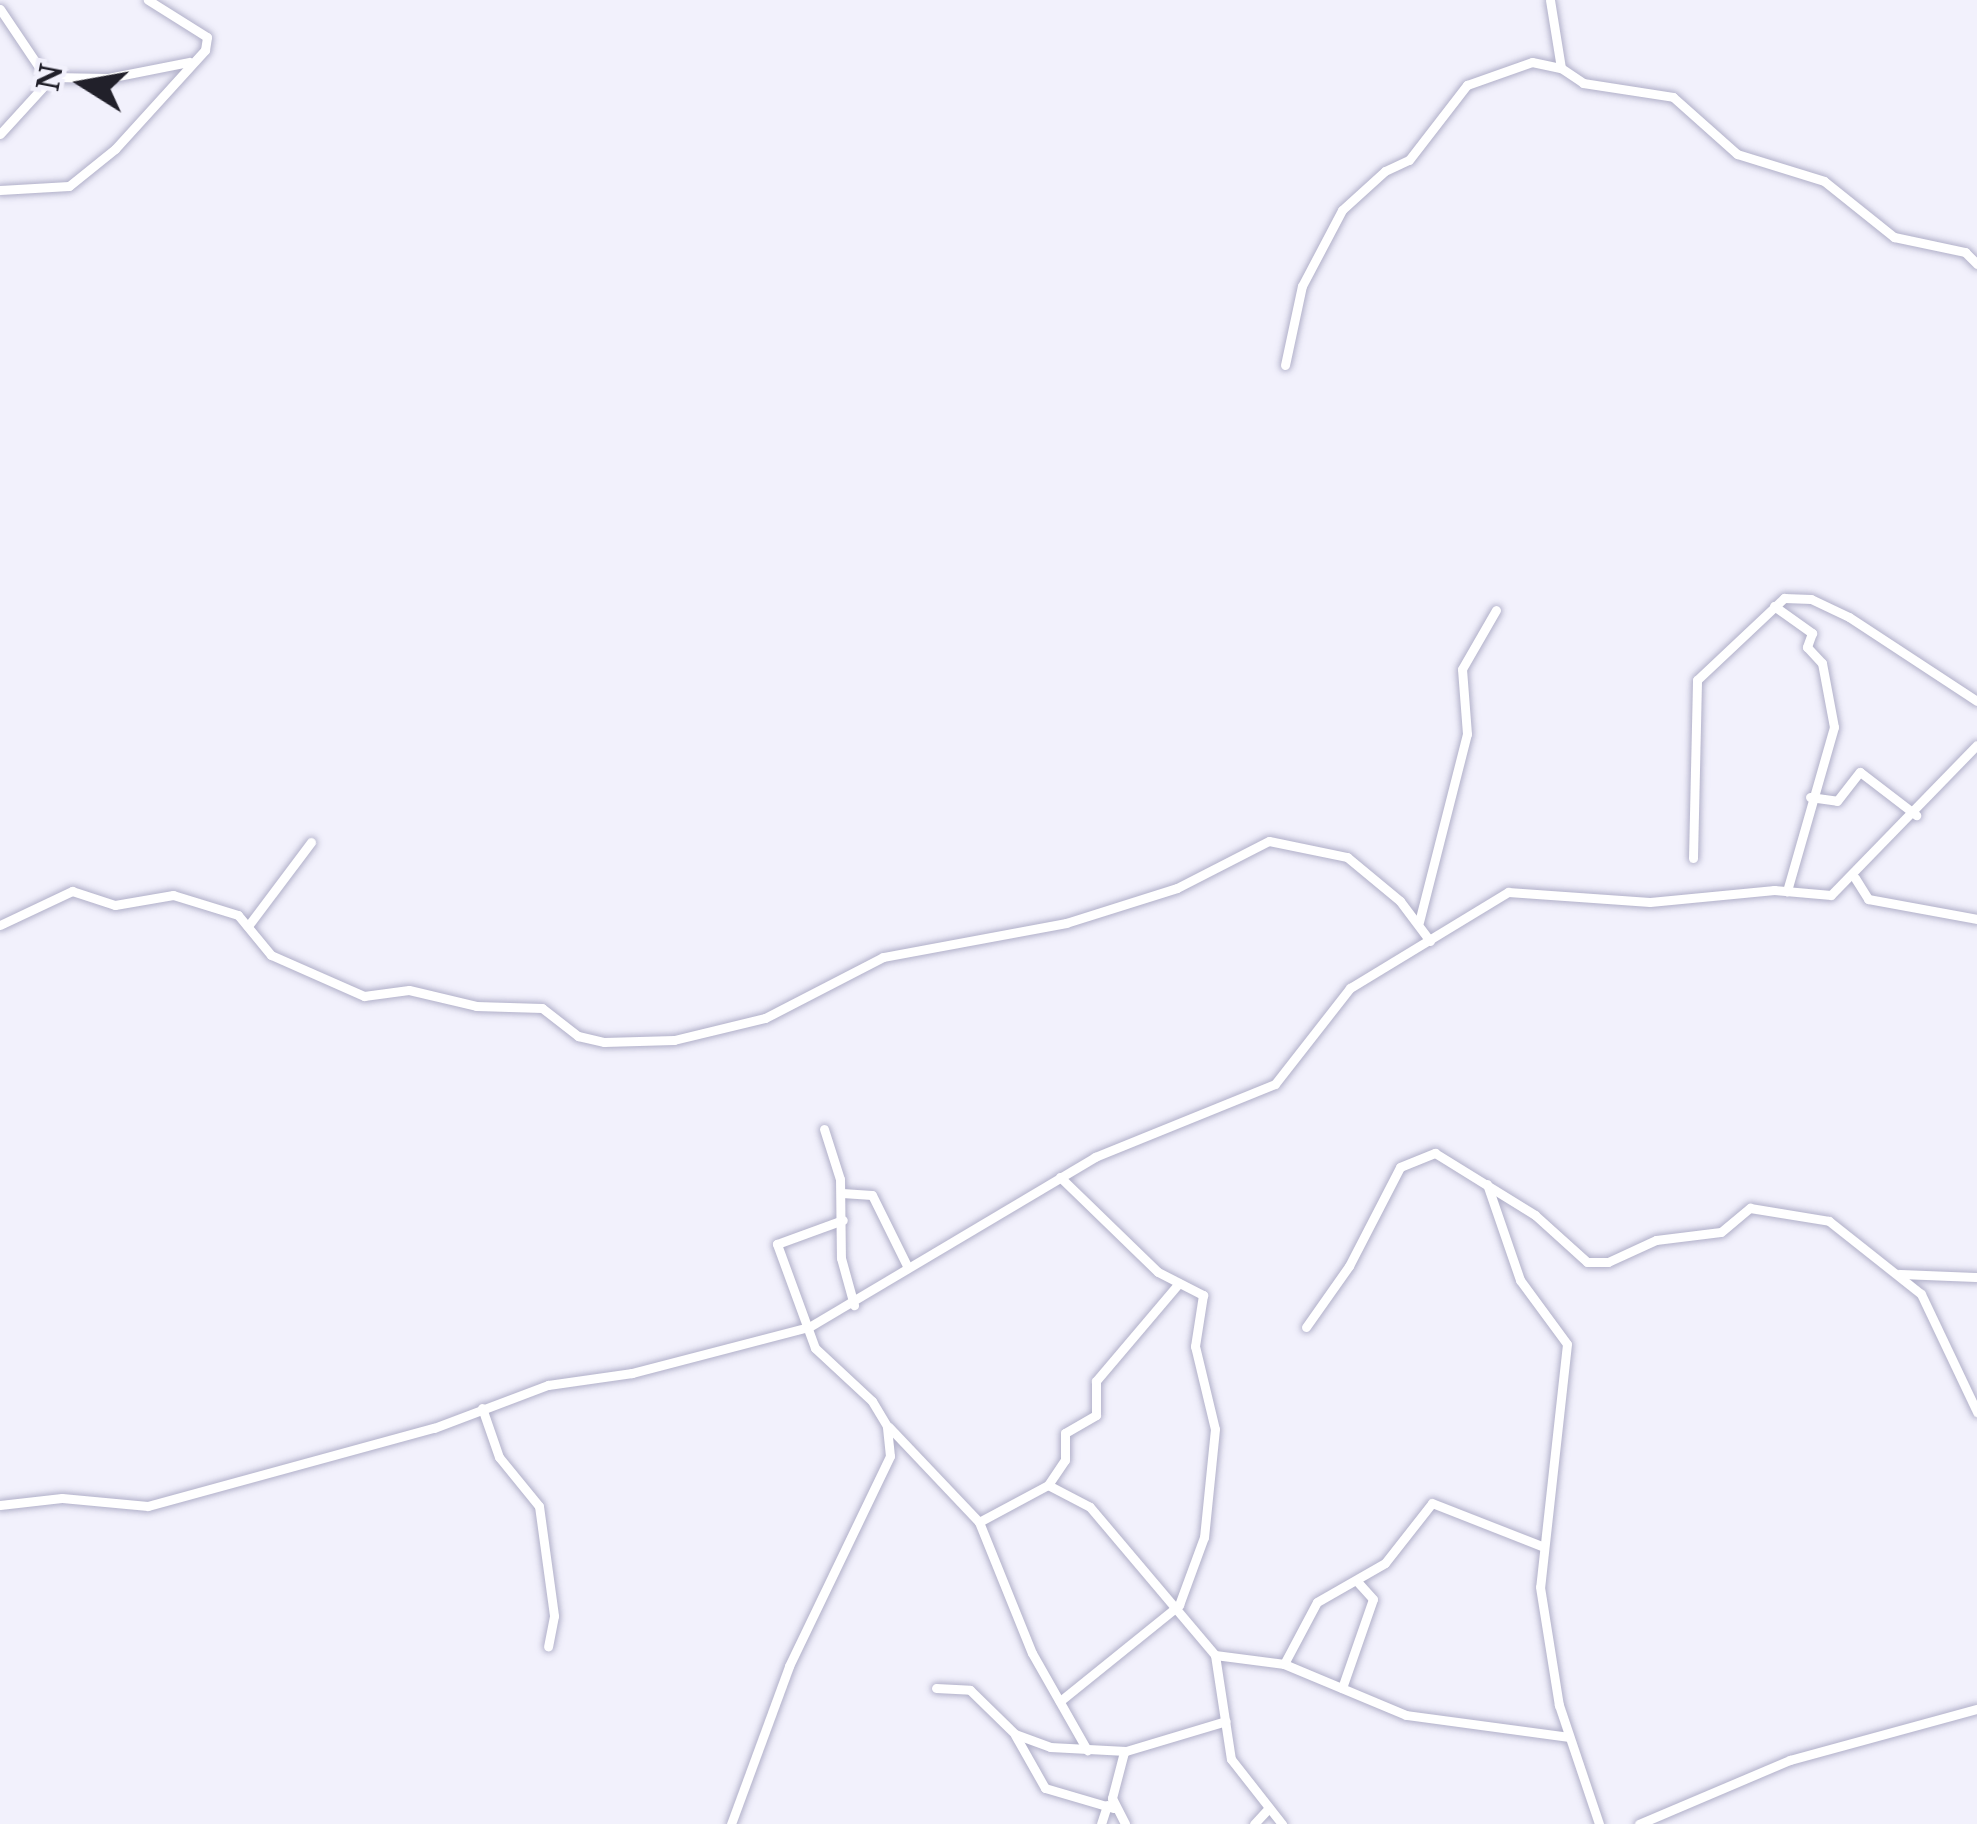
<!DOCTYPE html>
<html>
<head>
<meta charset="utf-8">
<style>
  body { margin:0 }
  #map { position:relative; width:1977px; height:1824px; overflow:hidden; background:#f2f1fc; font-family:"Noto Serif",serif }
  div>[style] { position:absolute }
  .roads { filter:drop-shadow(0 0 3px #b1b0c9) drop-shadow(0 0 3px #b1b0c9) }
  .minor>* { height:9px; margin:-4.5px; padding:0 4.5px; transform-origin:4.5px; border-radius:4.5px; background:#fff }
  span { translate:-50% -50%; white-space:nowrap; text-align:center; line-height:1.15; -webkit-text-stroke:10px #f2f1fc; paint-order:stroke }
  .north { position:absolute; left:24px; top:24px; width:120px; height:120px; -webkit-text-stroke:9px #f2f1fc; paint-order:stroke; rotate:281deg; font-size:33px; font-weight:700; line-height:48px; text-align:center; color:#21202a }
  .north::after { content:''; display:block; margin:auto; width:42px; height:54px; background:#21202a; clip-path:polygon(50% 0,100% 100%,50% 72%,0 100%) }
</style>
</head>
<body>
<div id="map">
  <div class="roads">
    <div class="minor">
      <i style="left:1550px;top:0;width:69px;rotate:80.8deg"></i>
      <i style="left:1561px;top:68px;width:27px;rotate:34deg"></i>
      <i style="left:1583px;top:83px;width:91px;rotate:8.8deg"></i>
      <i style="left:1673px;top:97px;width:86px;rotate:41.7deg"></i>
      <i style="left:1737px;top:154px;width:91px;rotate:17.2deg"></i>
      <i style="left:1824px;top:181px;width:90px;rotate:38.7deg"></i>
      <i style="left:1894px;top:237px;width:73px;rotate:11.9deg"></i>
      <i style="left:1965px;top:252px;width:17px;rotate:45deg"></i>
      <i style="left:0;top:9px;width:84px;rotate:56.1deg"></i>
      <i style="left:0;top:134px;width:77px;rotate:-47.6deg"></i>
      <i style="left:52px;top:77px;width:56px;rotate:1deg"></i>
      <i style="left:108px;top:78px;width:83px;rotate:-11.2deg"></i>
      <i style="left:0;top:190px;width:69px;rotate:-3.3deg"></i>
      <i style="left:69px;top:186px;width:59px;rotate:-38.8deg"></i>
      <i style="left:115px;top:149px;width:134px;rotate:-47.7deg"></i>
      <i style="left:205px;top:50px;width:13px;rotate:-81deg"></i>
      <i style="left:207px;top:37px;width:70px;rotate:-147.9deg"></i>
      <i style="left:1285px;top:365px;width:81px;rotate:-77.9deg"></i>
      <i style="left:1302px;top:286px;width:86px;rotate:-62.2deg"></i>
      <i style="left:1342px;top:210px;width:58px;rotate:-42.2deg"></i>
      <i style="left:1385px;top:171px;width:26px;rotate:-25deg"></i>
      <i style="left:1409px;top:160px;width:95px;rotate:-52.3deg"></i>
      <i style="left:1467px;top:85px;width:69px;rotate:-19.5deg"></i>
      <i style="left:1532px;top:62px;width:30px;rotate:12deg"></i>
      <i style="left:1774px;top:606px;width:47px;rotate:35.4deg"></i>
      <i style="left:1812px;top:633px;width:15px;rotate:110deg"></i>
      <i style="left:1807px;top:647px;width:22px;rotate:47deg"></i>
      <i style="left:1822px;top:663px;width:65px;rotate:79.4deg"></i>
      <i style="left:1834px;top:727px;width:171px;rotate:106deg"></i>
      <i style="left:1810px;top:797px;width:27px;rotate:8deg"></i>
      <i style="left:1837px;top:801px;width:37px;rotate:-52deg"></i>
      <i style="left:1860px;top:772px;width:71px;rotate:37.5deg"></i>
      <i style="left:1693px;top:858px;width:178px;rotate:-88.7deg"></i>
      <i style="left:1697px;top:680px;width:120px;rotate:-43.3deg"></i>
      <i style="left:1784px;top:598px;width:27px;rotate:2deg"></i>
      <i style="left:1811px;top:599px;width:42px;rotate:25.3deg"></i>
      <i style="left:1849px;top:617px;width:153px;rotate:33.3deg"></i>
      <i style="left:1855px;top:878px;width:25px;rotate:58deg"></i>
      <i style="left:1868px;top:899px;width:111px;rotate:10.4deg"></i>
      <i style="left:1419px;top:922px;width:194px;rotate:-75.7deg"></i>
      <i style="left:1467px;top:734px;width:65px;rotate:-94.4deg"></i>
      <i style="left:1462px;top:669px;width:68px;rotate:-60deg"></i>
      <i style="left:0;top:925px;width:80px;rotate:-25.3deg"></i>
      <i style="left:72px;top:891px;width:45px;rotate:18deg"></i>
      <i style="left:115px;top:905px;width:59px;rotate:-9.8deg"></i>
      <i style="left:173px;top:895px;width:68px;rotate:17.1deg"></i>
      <i style="left:238px;top:915px;width:52px;rotate:50.5deg"></i>
      <i style="left:271px;top:955px;width:102px;rotate:23.8deg"></i>
      <i style="left:364px;top:996px;width:45px;rotate:-7.6deg"></i>
      <i style="left:409px;top:990px;width:69px;rotate:13.4deg"></i>
      <i style="left:476px;top:1006px;width:66px;rotate:1.7deg"></i>
      <i style="left:542px;top:1008px;width:46px;rotate:37.9deg"></i>
      <i style="left:578px;top:1036px;width:27px;rotate:13deg"></i>
      <i style="left:604px;top:1042px;width:70px;rotate:-1.6deg"></i>
      <i style="left:674px;top:1040px;width:94px;rotate:-13.6deg"></i>
      <i style="left:765px;top:1018px;width:133px;rotate:-27.3deg"></i>
      <i style="left:883px;top:957px;width:186px;rotate:-10.5deg"></i>
      <i style="left:1066px;top:923px;width:116px;rotate:-17.5deg"></i>
      <i style="left:1177px;top:888px;width:103px;rotate:-27.1deg"></i>
      <i style="left:1269px;top:841px;width:80px;rotate:11.6deg"></i>
      <i style="left:1347px;top:857px;width:69px;rotate:39.7deg"></i>
      <i style="left:1400px;top:901px;width:50px;rotate:53.1deg"></i>
      <i style="left:248px;top:926px;width:105px;rotate:-53.1deg"></i>
      <i style="left:824px;top:1129px;width:52px;rotate:72.3deg"></i>
      <i style="left:840px;top:1179px;width:79px;rotate:89.3deg"></i>
      <i style="left:841px;top:1258px;width:49px;rotate:74.5deg"></i>
      <i style="left:1060px;top:1177px;width:136px;rotate:44.1deg"></i>
      <i style="left:1158px;top:1272px;width:51px;rotate:27.1deg"></i>
      <i style="left:1203px;top:1295px;width:52px;rotate:98.9deg"></i>
      <i style="left:1195px;top:1346px;width:85px;rotate:76.5deg"></i>
      <i style="left:1215px;top:1429px;width:109px;rotate:95.8deg"></i>
      <i style="left:1204px;top:1537px;width:72px;rotate:110.2deg"></i>
      <i style="left:1179px;top:1605px;width:153px;rotate:141.1deg"></i>
      <i style="left:1487px;top:1184px;width:102px;rotate:71deg"></i>
      <i style="left:1520px;top:1280px;width:79px;rotate:53.7deg"></i>
      <i style="left:1567px;top:1344px;width:244px;rotate:96.3deg"></i>
      <i style="left:1540px;top:1587px;width:120px;rotate:80.9deg"></i>
      <i style="left:1559px;top:1705px;width:126px;rotate:71.4deg"></i>
      <i style="left:842px;top:1193px;width:30px;rotate:4deg"></i>
      <i style="left:872px;top:1195px;width:81px;rotate:63.7deg"></i>
      <i style="left:1899px;top:1274px;width:78px;rotate:2.2deg"></i>
      <i style="left:1306px;top:1327px;width:75px;rotate:-54.8deg"></i>
      <i style="left:1349px;top:1266px;width:111px;rotate:-62.7deg"></i>
      <i style="left:1400px;top:1167px;width:38px;rotate:-22deg"></i>
      <i style="left:1435px;top:1153px;width:118px;rotate:31.8deg"></i>
      <i style="left:1535px;top:1215px;width:70px;rotate:42.1deg"></i>
      <i style="left:1587px;top:1262px;width:21px"></i>
      <i style="left:1608px;top:1262px;width:53px;rotate:-24.6deg"></i>
      <i style="left:1656px;top:1240px;width:65px;rotate:-7deg"></i>
      <i style="left:1721px;top:1232px;width:38px;rotate:-40deg"></i>
      <i style="left:1750px;top:1208px;width:80px;rotate:9.3deg"></i>
      <i style="left:1829px;top:1221px;width:117px;rotate:38.4deg"></i>
      <i style="left:1921px;top:1294px;width:131px;rotate:64.6deg"></i>
      <i style="left:482px;top:1408px;width:52px;rotate:70.9deg"></i>
      <i style="left:499px;top:1457px;width:63px;rotate:50.8deg"></i>
      <i style="left:539px;top:1506px;width:111px;rotate:82.2deg"></i>
      <i style="left:554px;top:1616px;width:31px;rotate:101deg"></i>
      <i style="left:889px;top:1427px;width:131px;rotate:46.5deg"></i>
      <i style="left:979px;top:1522px;width:141px;rotate:68deg"></i>
      <i style="left:1032px;top:1653px;width:112px;rotate:60.4deg"></i>
      <i style="left:1048px;top:1485px;width:30px;rotate:-56deg"></i>
      <i style="left:1065px;top:1460px;width:27px;rotate:-90deg"></i>
      <i style="left:1065px;top:1433px;width:36px;rotate:-30deg"></i>
      <i style="left:1096px;top:1415px;width:34px;rotate:-90deg"></i>
      <i style="left:1096px;top:1381px;width:128px;rotate:-49.7deg"></i>
      <i style="left:0;top:1505px;width:62px;rotate:-6.4deg"></i>
      <i style="left:62px;top:1498px;width:86px;rotate:5.3deg"></i>
      <i style="left:148px;top:1506px;width:296px;rotate:-15.3deg"></i>
      <i style="left:434px;top:1428px;width:122px;rotate:-20.7deg"></i>
      <i style="left:548px;top:1385px;width:85px;rotate:-8.1deg"></i>
      <i style="left:632px;top:1373px;width:183px;rotate:-14.6deg"></i>
      <i style="left:809px;top:1327px;width:333px;rotate:-30.7deg"></i>
      <i style="left:1095px;top:1157px;width:194px;rotate:-22.1deg"></i>
      <i style="left:1275px;top:1084px;width:122px;rotate:-52deg"></i>
      <i style="left:1350px;top:988px;width:185px;rotate:-31.3deg"></i>
      <i style="left:1508px;top:892px;width:142px;rotate:4deg"></i>
      <i style="left:1650px;top:902px;width:125px;rotate:-5.5deg"></i>
      <i style="left:1774px;top:890px;width:57px;rotate:5deg"></i>
      <i style="left:1831px;top:895px;width:209px;rotate:-45.8deg"></i>
      <i style="left:979px;top:1522px;width:78px;rotate:-28.2deg"></i>
      <i style="left:1048px;top:1485px;width:47px;rotate:27.6deg"></i>
      <i style="left:1090px;top:1507px;width:194px;rotate:49.8deg"></i>
      <i style="left:1215px;top:1655px;width:105px;rotate:81.3deg"></i>
      <i style="left:1231px;top:1759px;width:83px;rotate:51.9deg"></i>
      <i style="left:1215px;top:1655px;width:70px;rotate:7.4deg"></i>
      <i style="left:1284px;top:1664px;width:132px;rotate:22.7deg"></i>
      <i style="left:1406px;top:1715px;width:164px;rotate:7.7deg"></i>
      <i style="left:1284px;top:1664px;width:70px;rotate:-62deg"></i>
      <i style="left:1317px;top:1602px;width:78px;rotate:-29.8deg"></i>
      <i style="left:1385px;top:1563px;width:76px;rotate:-51.9deg"></i>
      <i style="left:1432px;top:1503px;width:118px;rotate:21.4deg"></i>
      <i style="left:936px;top:1688px;width:34px;rotate:3deg"></i>
      <i style="left:970px;top:1690px;width:63px;rotate:44.4deg"></i>
      <i style="left:1015px;top:1734px;width:37px;rotate:20deg"></i>
      <i style="left:1050px;top:1747px;width:76px;rotate:3deg"></i>
      <i style="left:1126px;top:1751px;width:104px;rotate:-16.7deg"></i>
      <i style="left:1342px;top:1688px;width:94px;rotate:-70.8deg"></i>
      <i style="left:1373px;top:1599px;width:25px;rotate:-132deg"></i>
      <i style="left:1015px;top:1735px;width:61px;rotate:60.5deg"></i>
      <i style="left:1045px;top:1788px;width:71px;rotate:16.4deg"></i>
      <i style="left:1124px;top:1752px;width:48px;rotate:104.6deg"></i>
      <i style="left:1112px;top:1798px;width:29px;rotate:63deg"></i>
      <i style="left:731px;top:1824px;width:168px;rotate:-69.8deg"></i>
      <i style="left:789px;top:1666px;width:233px;rotate:-64.3deg"></i>
      <i style="left:890px;top:1456px;width:30px;rotate:-96deg"></i>
      <i style="left:887px;top:1426px;width:29px;rotate:-121deg"></i>
      <i style="left:872px;top:1401px;width:78px;rotate:-137.1deg"></i>
      <i style="left:815px;top:1348px;width:111px;rotate:-110.1deg"></i>
      <i style="left:777px;top:1244px;width:70px;rotate:-20deg"></i>
      <i style="left:1101px;top:1824px;width:20px;rotate:-72deg"></i>
      <i style="left:1254px;top:1824px;width:22px;rotate:-47deg"></i>
      <i style="left:1639px;top:1824px;width:164px;rotate:-23deg"></i>
      <i style="left:1790px;top:1760px;width:194px;rotate:-15.3deg"></i>
    </div>
  </div>
  <div class="north">N</div>
</div>
</body>
</html>
